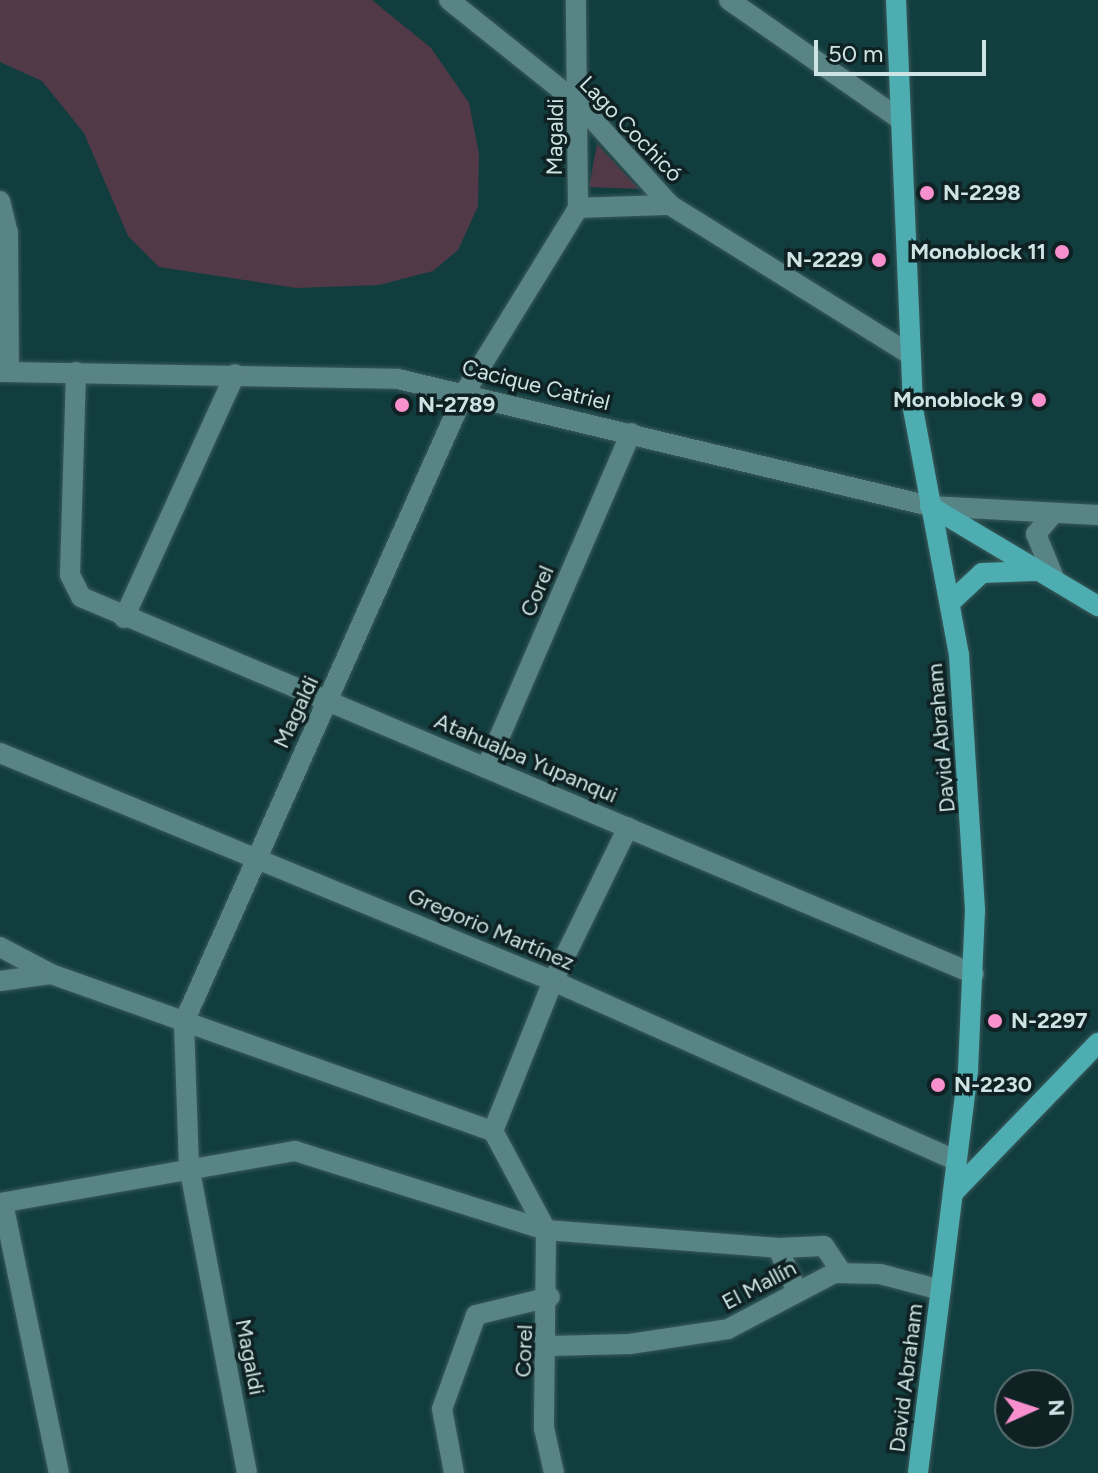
<!DOCTYPE html>
<html>
<head>
<meta charset="utf-8">
<style>
  body { margin:0 }
  #map { position:relative; width:1098px; height:1473px; overflow:hidden; background:#113d3f; font-family:Figtree,sans-serif }
  div>[style] { position:absolute }
  .green>* { inset:0; background:#523947 }
  .roads { filter:drop-shadow(0 0 2px #3b595a) drop-shadow(0 0 2px #3b595a) }
  .minor>* { height:20px; margin:-10px; padding:0 10px; transform-origin:10px; border-radius:10px; background:#598486 }
  .major>* { height:20px; margin:-10px; padding:0 10px; transform-origin:10px; border-radius:10px; background:#4eadb1 }
  .dots>* { width:22px; height:22px; translate:-50% -50%; box-sizing:border-box; border:4px solid #0f2122; border-radius:50% }
  span { translate:-50% -50%; white-space:nowrap; text-align:center; line-height:1.15; -webkit-text-stroke:7px #0f2122; paint-order:stroke }
  .street-label { font-size:22px; color:#cde3e4 }
  .poi-label { font-size:22px; color:#cde3e4; font-weight:700 }
  .left { translate:0 -50%; text-align:left }
  .right { translate:-100% -50%; text-align:right }
  .north { position:absolute; left:994px; top:1369px; width:80px; height:80px; box-sizing:border-box; background:#0f2122; border:2px solid #5b6f70; border-radius:50%; rotate:87deg; font-size:22px; font-weight:700; line-height:32px; text-align:center; color:#cde3e4 }
  .north::after { content:''; display:block; margin:auto; width:28px; height:36px; background:#f790cd; clip-path:polygon(50% 0,100% 100%,50% 72%,0 100%) }
  .scale { position:absolute; left:814px; top:40px; width:172px; height:36px; box-sizing:border-box; border:4px solid #cde3e4; border-top:0; padding-left:10px; font-size:24px; line-height:28px; white-space:nowrap; color:#cde3e4; -webkit-text-stroke:6px #0f2122; paint-order:stroke }
</style>
</head>
<body>
<div id="map">
  <div class="green">
    <i style="clip-path:polygon(0 0,372px 0,431px 48px,469px 103px,479px 154px,478px 206px,458px 250px,433px 271px,379px 285px,296px 288px,159px 267px,128px 236px,84px 133px,42px 81px,0 62px)"></i>
    <i style="clip-path:polygon(597px 144px,639px 189px,589px 187px)"></i>
  </div>
  <div class="roads">
    <div class="minor">
      <i style="left:449px;top:0;width:168px;rotate:38.7deg"></i>
      <i style="left:580px;top:105px;width:135px;rotate:48deg"></i>
      <i style="left:670px;top:205px;width:282px;rotate:31.9deg"></i>
      <i style="left:729px;top:0;width:210px;rotate:34.9deg"></i>
      <i style="left:0;top:201px;width:32px;rotate:76deg"></i>
      <i style="left:8px;top:232px;width:140px;rotate:89.6deg"></i>
      <i style="left:578px;top:208px;width:92px;rotate:-1.9deg"></i>
      <i style="left:0;top:372px;width:398px;rotate:1deg"></i>
      <i style="left:398px;top:379px;width:547px;rotate:13.43deg"></i>
      <i style="left:930px;top:506px;width:168px;rotate:3.1deg"></i>
      <i style="left:76px;top:372px;width:203px;rotate:91.7deg"></i>
      <i style="left:70px;top:575px;width:25px;rotate:63deg"></i>
      <i style="left:81px;top:597px;width:969px;rotate:22.89deg"></i>
      <i style="left:1052px;top:515px;width:25px;rotate:130deg"></i>
      <i style="left:1036px;top:534px;width:50px;rotate:67.6deg"></i>
      <i style="left:124px;top:618px;width:268px;rotate:-65.5deg"></i>
      <i style="left:0;top:753px;width:598px;rotate:22.41deg"></i>
      <i style="left:553px;top:981px;width:442px;rotate:24deg"></i>
      <i style="left:486px;top:768px;width:365px;rotate:-66.6deg"></i>
      <i style="left:0;top:947px;width:58px;rotate:27.9deg"></i>
      <i style="left:0;top:981px;width:51px;rotate:-7.8deg"></i>
      <i style="left:51px;top:974px;width:469px;rotate:19.6deg"></i>
      <i style="left:493px;top:1131px;width:112px;rotate:61.8deg"></i>
      <i style="left:546px;top:1230px;width:198px;rotate:90.6deg"></i>
      <i style="left:544px;top:1428px;width:46px;rotate:77.5deg"></i>
      <i style="left:493px;top:1131px;width:162px;rotate:-68.2deg"></i>
      <i style="left:553px;top:981px;width:171px;rotate:-64deg"></i>
      <i style="left:0;top:1203px;width:300px;rotate:-10deg"></i>
      <i style="left:295px;top:1151px;width:263px;rotate:17.5deg"></i>
      <i style="left:546px;top:1230px;width:233px;rotate:4.4deg"></i>
      <i style="left:778px;top:1248px;width:48px;rotate:66.6deg"></i>
      <i style="left:3px;top:1203px;width:276px;rotate:78.3deg"></i>
      <i style="left:778px;top:1248px;width:46px;rotate:-2.5deg"></i>
      <i style="left:824px;top:1246px;width:32px;rotate:56deg"></i>
      <i style="left:549px;top:1346px;width:81px;rotate:-1.4deg"></i>
      <i style="left:630px;top:1344px;width:99px;rotate:-8.7deg"></i>
      <i style="left:728px;top:1329px;width:120px;rotate:-27.8deg"></i>
      <i style="left:834px;top:1273px;width:46px;rotate:1.2deg"></i>
      <i style="left:880px;top:1274px;width:63px;rotate:14.7deg"></i>
      <i style="left:247px;top:1473px;width:311px;rotate:-100.7deg"></i>
      <i style="left:189px;top:1167px;width:145px;rotate:-92deg"></i>
      <i style="left:184px;top:1022px;width:690px;rotate:-65.96deg"></i>
      <i style="left:465px;top:392px;width:216px;rotate:-58.4deg"></i>
      <i style="left:578px;top:208px;width:208px;rotate:-90.6deg"></i>
      <i style="left:454px;top:1473px;width:65px;rotate:-100.6deg"></i>
      <i style="left:442px;top:1409px;width:100px;rotate:-70.1deg"></i>
      <i style="left:476px;top:1315px;width:76px;rotate:-13.7deg"></i>
    </div>
    <div class="major">
      <i style="left:896px;top:0;width:409px;rotate:87.6deg"></i>
      <i style="left:913px;top:409px;width:250px;rotate:79.4deg"></i>
      <i style="left:959px;top:655px;width:256px;rotate:86.4deg"></i>
      <i style="left:975px;top:910px;width:161px;rotate:92.5deg"></i>
      <i style="left:968px;top:1071px;width:405px;rotate:97.1deg"></i>
      <i style="left:930px;top:506px;width:196px;rotate:30.8deg"></i>
      <i style="left:952px;top:601px;width:41px;rotate:-43deg"></i>
      <i style="left:982px;top:573px;width:53px;rotate:-2.2deg"></i>
      <i style="left:953px;top:1193px;width:209px;rotate:-46deg"></i>
    </div>
  </div>
  <div class="dots">
    <i style="left:927px;top:193px;background:#f790cd"></i>
    <i style="left:1062px;top:252px;background:#f790cd"></i>
    <i style="left:879px;top:260px;background:#f790cd"></i>
    <i style="left:1039px;top:400px;background:#f790cd"></i>
    <i style="left:402px;top:405px;background:#f790cd"></i>
    <i style="left:995px;top:1021px;background:#f790cd"></i>
    <i style="left:938px;top:1085px;background:#f790cd"></i>
  </div>
  <div class="street-label">
    <span style="left:631px;top:129px;rotate:46deg">Lago Cochicó</span>
    <span style="left:555px;top:137px;rotate:-89deg">Magaldi</span>
    <span style="left:536px;top:385px;rotate:14deg">Cacique Catriel</span>
    <span style="left:537px;top:591px;rotate:-67deg">Corel</span>
    <span style="left:296px;top:712px;rotate:-65deg">Magaldi</span>
    <span style="left:941px;top:738px;rotate:-95deg">David Abraham</span>
    <span style="left:526px;top:758px;rotate:23deg">Atahualpa Yupanqui</span>
    <span style="left:491px;top:929px;rotate:23deg">Gregorio Martínez</span>
    <span style="left:759px;top:1285px;rotate:-28deg">El Mallín</span>
    <span style="left:524px;top:1351px;rotate:-88deg">Corel</span>
    <span style="left:250px;top:1357px;rotate:79deg">Magaldi</span>
    <span style="left:906px;top:1378px;rotate:-83deg">David Abraham</span>
  </div>
  <div class="poi-label">
    <span class="left" style="left:943px;top:193px">N-2298</span>
    <span class="right" style="left:1046px;top:252px">Monoblock 11</span>
    <span class="right" style="left:863px;top:260px">N-2229</span>
    <span class="right" style="left:1023px;top:400px">Monoblock 9</span>
    <span class="left" style="left:418px;top:405px">N-2789</span>
    <span class="left" style="left:1011px;top:1021px">N-2297</span>
    <span class="left" style="left:954px;top:1085px">N-2230</span>
  </div>
  <div class="north">N</div>
  <div class="scale">50 m</div>
</div>
</body>
</html>
